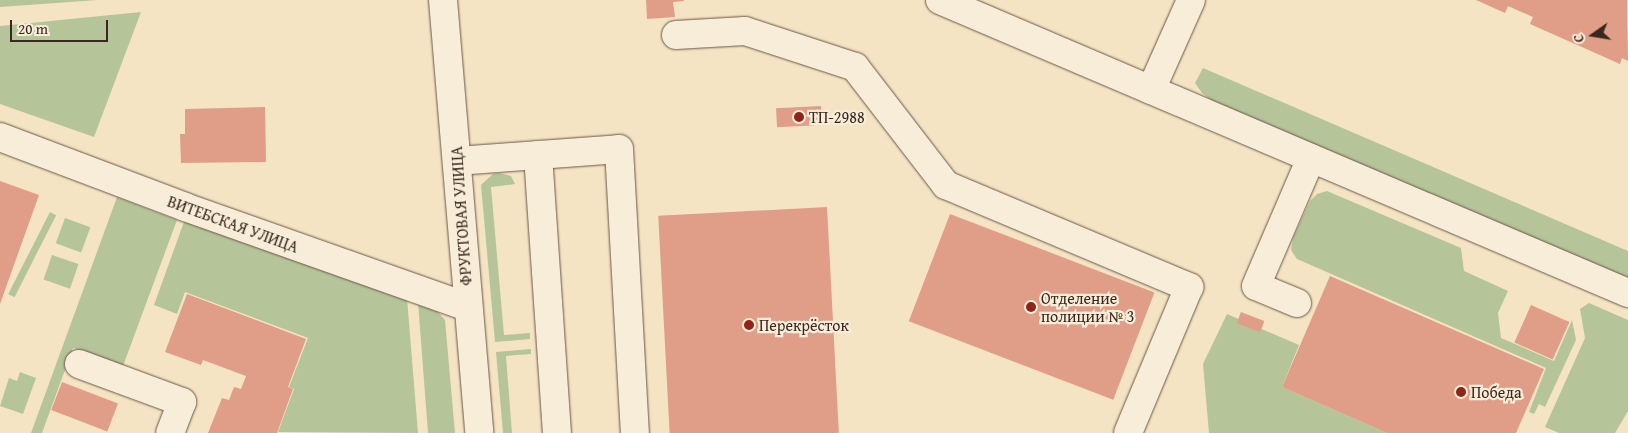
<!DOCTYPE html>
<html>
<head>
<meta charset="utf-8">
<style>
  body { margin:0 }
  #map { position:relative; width:1628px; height:433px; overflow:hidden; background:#f5e4c3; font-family:"Gentium Book Plus",serif }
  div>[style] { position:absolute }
  .green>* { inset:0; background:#b5c599; transform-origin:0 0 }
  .building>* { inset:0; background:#e09d88; transform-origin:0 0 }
  .roads { filter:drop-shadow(0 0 1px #695748) drop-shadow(0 0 1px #695748) }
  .minor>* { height:28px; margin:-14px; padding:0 14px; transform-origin:14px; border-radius:14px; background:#f8edd8 }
  .dots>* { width:14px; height:14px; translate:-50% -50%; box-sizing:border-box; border:2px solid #f8edd8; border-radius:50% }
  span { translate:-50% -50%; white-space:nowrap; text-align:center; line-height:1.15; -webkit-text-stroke:4.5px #f8edd8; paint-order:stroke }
  .poi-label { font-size:16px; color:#3a281f }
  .left { translate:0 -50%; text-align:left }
  .street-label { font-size:16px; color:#3a281f }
  .north { position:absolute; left:1568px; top:10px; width:50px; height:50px; -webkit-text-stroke:4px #f8edd8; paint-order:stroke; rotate:257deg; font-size:14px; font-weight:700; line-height:20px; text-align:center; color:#3a281f }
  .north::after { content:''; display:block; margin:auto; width:18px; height:22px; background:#3a281f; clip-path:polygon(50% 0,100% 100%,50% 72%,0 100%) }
  .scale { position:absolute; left:10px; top:20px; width:98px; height:22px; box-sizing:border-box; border:2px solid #3a281f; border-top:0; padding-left:6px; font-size:15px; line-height:18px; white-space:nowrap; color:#3a281f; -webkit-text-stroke:4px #f8edd8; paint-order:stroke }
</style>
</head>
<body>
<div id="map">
  <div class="green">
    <i style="clip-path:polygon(0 0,98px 0,0 7px)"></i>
    <i style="clip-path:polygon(141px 12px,94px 137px,0 104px,0 26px)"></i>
    <i style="clip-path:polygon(1203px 68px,1628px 251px,1628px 281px,1216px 104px,1202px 93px,1195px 83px)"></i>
    <i style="clip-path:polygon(499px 173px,511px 176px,515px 184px,491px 187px,504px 335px,530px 333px,530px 339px,495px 342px,481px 185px,493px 174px)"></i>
    <i style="clip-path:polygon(1327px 191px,1461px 248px,1464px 271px,1508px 291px,1498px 313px,1501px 338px,1554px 361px,1572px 320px,1576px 340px,1545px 407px,1539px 404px,1534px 414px,1529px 412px,1546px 368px,1297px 259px,1291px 250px,1293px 238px,1310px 201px,1317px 194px)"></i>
    <i style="clip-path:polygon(117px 197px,177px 220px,123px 366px,73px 348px,42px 433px,31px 433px)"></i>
    <i style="left:50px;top:212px;width:7px;height:92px;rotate:27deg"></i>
    <i style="left:65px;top:218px;width:27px;height:27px;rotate:20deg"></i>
    <i style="clip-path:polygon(185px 219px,407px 298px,418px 433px,278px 432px,294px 389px,289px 387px,308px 338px,185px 292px,177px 314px,154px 305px)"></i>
    <i style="left:52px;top:255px;width:28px;height:26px;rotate:19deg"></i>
    <i style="clip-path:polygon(418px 302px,437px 311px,445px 320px,455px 433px,428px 433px)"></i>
    <i style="clip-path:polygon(1589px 303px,1628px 320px,1628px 411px,1615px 433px,1559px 433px,1545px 427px,1585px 338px,1580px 309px)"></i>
    <i style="clip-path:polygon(1227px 314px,1299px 345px,1282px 387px,1387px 433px,1209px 433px,1203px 364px)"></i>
    <i style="clip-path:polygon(531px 349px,531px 354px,506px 356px,512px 433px,503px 433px,496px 352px)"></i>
    <i style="clip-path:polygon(20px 372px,36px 378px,23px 414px,0 406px,9px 378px,17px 381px)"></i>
  </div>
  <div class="building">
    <i style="clip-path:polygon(646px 0,684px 0,684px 1px,673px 2px,675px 17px,647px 19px)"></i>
    <i style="clip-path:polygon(1476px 0,1627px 0,1628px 61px,1622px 58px,1620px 64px,1530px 24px,1533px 17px,1508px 6px,1505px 13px)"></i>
    <i style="left:821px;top:106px;width:19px;height:45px;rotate:87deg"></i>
    <i style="clip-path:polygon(265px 107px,266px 162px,181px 163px,180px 134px,185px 134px,185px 109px)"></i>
    <i style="clip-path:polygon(0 181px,39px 195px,0 304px)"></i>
    <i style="left:827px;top:207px;width:226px;height:169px;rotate:87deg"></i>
    <i style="left:950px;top:214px;width:219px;height:115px;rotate:21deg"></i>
    <i style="clip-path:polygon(1330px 276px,1544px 369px,1516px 433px,1387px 433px,1282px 387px)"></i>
    <i style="clip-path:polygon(187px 294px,306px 339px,288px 387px,293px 389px,277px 433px,208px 433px,222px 398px,229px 400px,234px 387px,241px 389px,246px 376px,203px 360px,201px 365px,165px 352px)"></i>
    <i style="left:1531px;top:305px;width:42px;height:41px;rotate:24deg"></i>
    <i style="left:1241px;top:312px;width:25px;height:12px;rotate:21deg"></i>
    <i style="left:62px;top:382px;width:60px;height:30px;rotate:21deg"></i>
  </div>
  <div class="roads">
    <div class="minor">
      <i style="left:443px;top:0;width:434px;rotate:85.2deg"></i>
      <i style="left:940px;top:0;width:748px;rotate:23.07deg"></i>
      <i style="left:676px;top:35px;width:69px;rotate:-3.3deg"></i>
      <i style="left:745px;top:31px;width:116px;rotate:18.1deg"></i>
      <i style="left:855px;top:67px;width:149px;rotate:52.4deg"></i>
      <i style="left:946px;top:185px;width:264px;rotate:22.8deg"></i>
      <i style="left:1189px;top:287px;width:158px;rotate:112.7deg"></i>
      <i style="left:1151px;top:90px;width:98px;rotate:-66deg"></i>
      <i style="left:0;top:137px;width:198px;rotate:20.7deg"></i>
      <i style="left:185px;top:207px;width:300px;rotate:19.5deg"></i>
      <i style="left:538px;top:155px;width:279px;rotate:86.1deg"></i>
      <i style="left:457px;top:161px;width:162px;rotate:-4.2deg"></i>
      <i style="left:619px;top:149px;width:284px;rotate:86.8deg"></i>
      <i style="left:1297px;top:303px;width:44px;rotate:-157.5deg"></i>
      <i style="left:1256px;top:286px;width:139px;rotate:-66.7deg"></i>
      <i style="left:79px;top:364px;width:110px;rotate:20.3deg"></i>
      <i style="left:182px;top:402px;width:33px;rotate:111deg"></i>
    </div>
  </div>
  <div class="dots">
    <i style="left:799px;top:117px;background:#8f2418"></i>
    <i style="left:1031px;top:307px;background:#8f2418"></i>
    <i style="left:749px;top:325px;background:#8f2418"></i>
    <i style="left:1461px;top:392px;background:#8f2418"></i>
  </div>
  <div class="poi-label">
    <span class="left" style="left:809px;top:117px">ТП-2988</span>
    <span class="left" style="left:1041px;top:307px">Отделение<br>полиции № 3</span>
    <span class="left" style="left:759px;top:325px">Перекрёсток</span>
    <span class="left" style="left:1471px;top:392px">Победа</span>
  </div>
  <div class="street-label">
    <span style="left:461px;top:216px;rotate:-94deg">ФРУКТОВАЯ УЛИЦА</span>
    <span style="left:233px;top:224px;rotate:20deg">ВИТЕБСКАЯ УЛИЦА</span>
  </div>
  <div class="north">С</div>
  <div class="scale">20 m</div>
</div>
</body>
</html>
